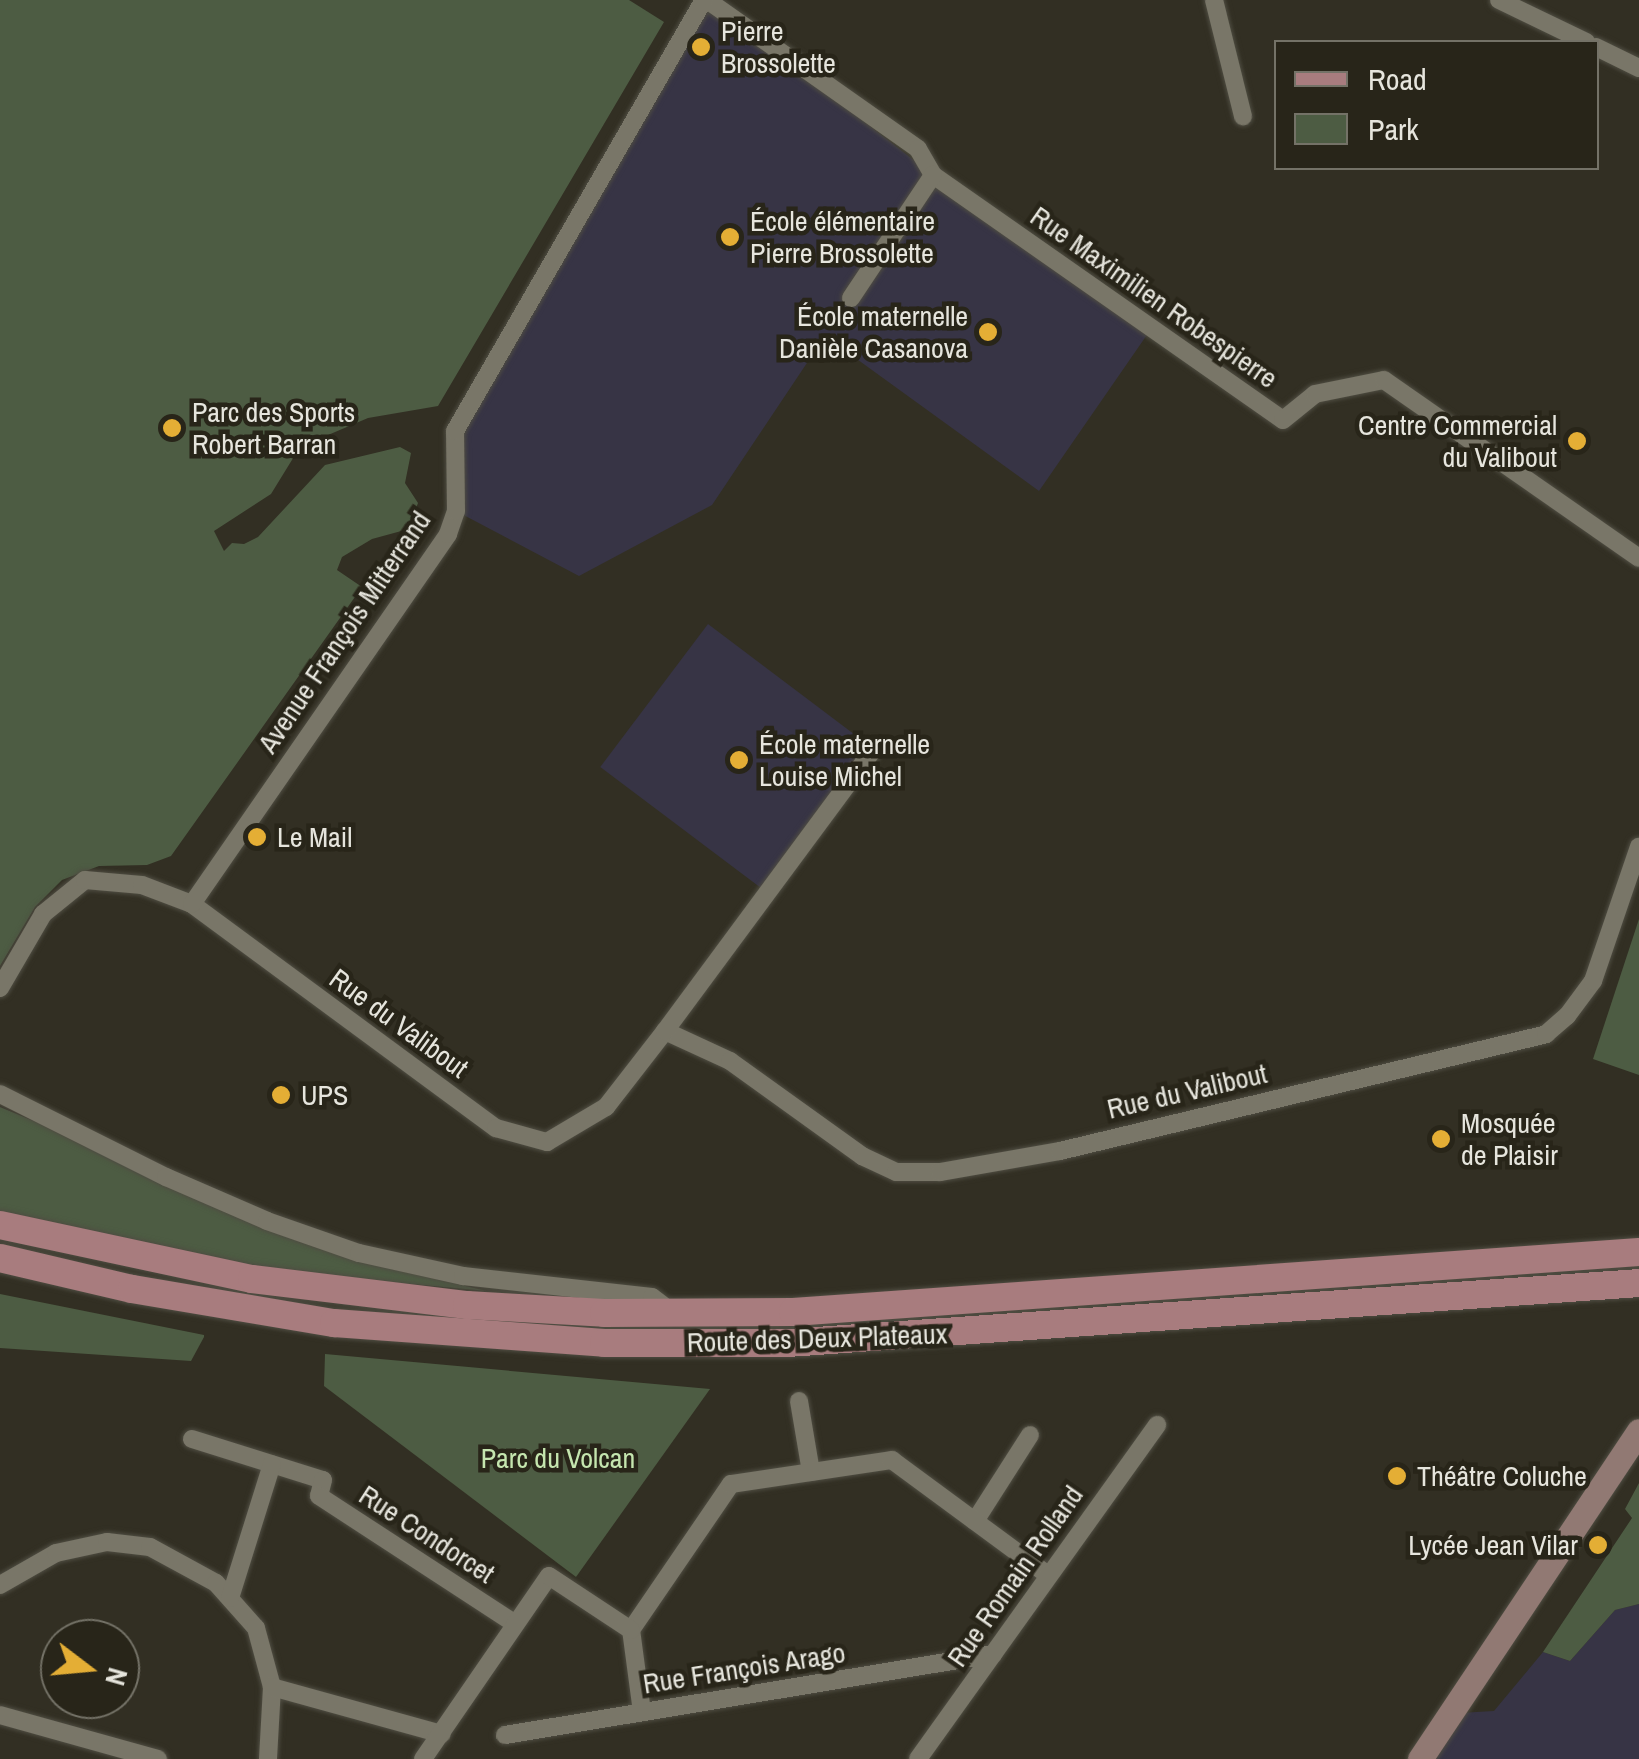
<!DOCTYPE html>
<html>
<head>
<meta charset="utf-8">
<style>
  body { margin:0 }
  #map { position:relative; width:1639px; height:1759px; overflow:hidden; background:#322f23; font-family:"Archivo Narrow",sans-serif }
  div>[style] { position:absolute }
  .education>* { inset:0; background:#373445; transform-origin:0 0 }
  .green>* { inset:0; background:#4d5c43 }
  .roads { filter:drop-shadow(0 0 2px #4f4d42) drop-shadow(0 0 2px #4f4d42) }
  .street>* { height:18px; margin:-9px; padding:0 9px; transform-origin:9px; border-radius:9px; background:#797668 }
  .secondary>* { height:25px; margin:-12.5px; padding:0 12.5px; transform-origin:12.5px; border-radius:12.5px; background:#917973 }
  .primary>* { height:28px; margin:-14px; padding:0 14px; transform-origin:14px; border-radius:14px; background:#a87c7e }
  .dots>* { width:28px; height:28px; translate:-50% -50%; box-sizing:border-box; border:5px solid #282519; border-radius:50% }
  span { translate:-50% -50%; white-space:nowrap; text-align:center; line-height:1.15; -webkit-text-stroke:9px #282519; paint-order:stroke }
  .poi-label { font-size:28px; color:#e6e5dd }
  .left { translate:0 -50%; text-align:left }
  .right { translate:-100% -50%; text-align:right }
  .street-label { font-size:28px; color:#e6e5dd }
  .park-label { font-size:28px; color:#c5e6af }
  .legend { position:absolute; left:1274px; top:40px; width:325px; height:130px; box-sizing:border-box; background:#282519; border:2px solid #747267; margin:0; padding:12px 18px; list-style:none; font-size:30px; color:#e6e5dd }
  .legend li { display:flex; align-items:center; gap:20px; height:50px }
  .legend b { width:50px; border:2px solid #747267 }
  .north { position:absolute; left:40px; top:1619px; width:100px; height:100px; box-sizing:border-box; background:#282519; border:2px solid #747267; border-radius:50%; rotate:106deg; font-size:28px; font-weight:700; line-height:40px; text-align:center; color:#e6e5dd }
  .north::after { content:''; display:block; margin:auto; width:35px; height:45px; background:#e4ae35; clip-path:polygon(50% 0,100% 100%,50% 72%,0 100%) }
</style>
</head>
<body>
<div id="map">
  <div class="education">
    <i style="clip-path:polygon(707px 0,933px 175px,1151px 329px,1039px 491px,825px 336px,712px 505px,579px 576px,456px 511px,455px 431px)"></i>
    <i style="left:708px;top:624px;width:208px;height:179px;rotate:37deg"></i>
    <i style="clip-path:polygon(1639px 1604px,1639px 1759px,1411px 1759px,1442px 1714px,1494px 1711px,1543px 1652px,1570px 1661px,1615px 1610px)"></i>
  </div>
  <div class="green">
    <i style="clip-path:polygon(0 0,629px 0,664px 22px,438px 406px,368px 418px,321px 438px,295px 455px,271px 494px,214px 531px,224px 551px,232px 543px,244px 544px,258px 537px,325px 465px,400px 447px,411px 453px,405px 483px,418px 503px,412px 520px,405px 530px,372px 539px,342px 557px,337px 570px,362px 587px,171px 856px,147px 865px,99px 866px,62px 880px,35px 907px,0 966px)"></i>
    <i style="clip-path:polygon(1639px 919px,1639px 1075px,1593px 1059px)"></i>
    <i style="clip-path:polygon(0 1107px,387px 1268px,487px 1291px,292px 1273px,73px 1233px,0 1213px)"></i>
    <i style="clip-path:polygon(0 1294px,204px 1335px,204px 1337px,191px 1361px,0 1348px)"></i>
    <i style="clip-path:polygon(325px 1354px,710px 1389px,576px 1577px,324px 1386px)"></i>
    <i style="clip-path:polygon(1639px 1483px,1639px 1604px,1615px 1610px,1570px 1661px,1543px 1652px,1632px 1518px,1625px 1509px)"></i>
  </div>
  <div class="roads">
    <div class="street">
      <i style="left:707px;top:0;width:258px;rotate:35.2deg"></i>
      <i style="left:918px;top:149px;width:30px;rotate:60deg"></i>
      <i style="left:933px;top:175px;width:427px;rotate:35deg"></i>
      <i style="left:1283px;top:420px;width:41px;rotate:-39.1deg"></i>
      <i style="left:1315px;top:394px;width:70px;rotate:-11.5deg"></i>
      <i style="left:1384px;top:380px;width:311px;rotate:34.9deg"></i>
      <i style="left:1214px;top:0;width:120px;rotate:76deg"></i>
      <i style="left:1499px;top:0;width:97px;rotate:25.8deg"></i>
      <i style="left:1596px;top:47px;width:48px;rotate:26deg"></i>
      <i style="left:851px;top:298px;width:148px;rotate:-56.3deg"></i>
      <i style="left:192px;top:904px;width:378px;rotate:36.4deg"></i>
      <i style="left:496px;top:1128px;width:53px;rotate:15.4deg"></i>
      <i style="left:547px;top:1142px;width:69px;rotate:-30.7deg"></i>
      <i style="left:606px;top:1107px;width:96px;rotate:-52.2deg"></i>
      <i style="left:665px;top:1031px;width:72px;rotate:24.8deg"></i>
      <i style="left:730px;top:1061px;width:163px;rotate:35.7deg"></i>
      <i style="left:862px;top:1156px;width:38px;rotate:25deg"></i>
      <i style="left:896px;top:1172px;width:44px"></i>
      <i style="left:940px;top:1172px;width:122px;rotate:-9.9deg"></i>
      <i style="left:1060px;top:1151px;width:500px;rotate:-13.5deg"></i>
      <i style="left:1546px;top:1034px;width:28px;rotate:-41deg"></i>
      <i style="left:1567px;top:1016px;width:44px;rotate:-53.4deg"></i>
      <i style="left:1593px;top:981px;width:142px;rotate:-71.1deg"></i>
      <i style="left:0;top:988px;width:86px;rotate:-59.8deg"></i>
      <i style="left:43px;top:914px;width:54px;rotate:-39deg"></i>
      <i style="left:85px;top:880px;width:57px;rotate:5deg"></i>
      <i style="left:142px;top:885px;width:53px;rotate:20.8deg"></i>
      <i style="left:192px;top:904px;width:450px;rotate:-55.3deg"></i>
      <i style="left:448px;top:534px;width:24px;rotate:-71deg"></i>
      <i style="left:456px;top:511px;width:80px;rotate:-90.7deg"></i>
      <i style="left:455px;top:431px;width:498px;rotate:-60deg"></i>
      <i style="left:665px;top:1031px;width:351px;rotate:-53.5deg"></i>
      <i style="left:0;top:1094px;width:186px;rotate:26.6deg"></i>
      <i style="left:166px;top:1177px;width:110px;rotate:23.5deg"></i>
      <i style="left:267px;top:1221px;width:97px;rotate:19.2deg"></i>
      <i style="left:359px;top:1253px;width:107px;rotate:12.5deg"></i>
      <i style="left:463px;top:1276px;width:190px;rotate:6.3deg"></i>
      <i style="left:652px;top:1297px;width:26px;rotate:37deg"></i>
      <i style="left:799px;top:1401px;width:72px;rotate:80.4deg"></i>
      <i style="left:192px;top:1439px;width:137px;rotate:17.4deg"></i>
      <i style="left:323px;top:1480px;width:16px;rotate:104deg"></i>
      <i style="left:319px;top:1496px;width:233px;rotate:33.1deg"></i>
      <i style="left:975px;top:1521px;width:102px;rotate:-57.4deg"></i>
      <i style="left:0;top:1585px;width:64px;rotate:-29.7deg"></i>
      <i style="left:56px;top:1553px;width:52px;rotate:-12.2deg"></i>
      <i style="left:107px;top:1542px;width:43px;rotate:6.6deg"></i>
      <i style="left:150px;top:1547px;width:75px;rotate:28.6deg"></i>
      <i style="left:216px;top:1583px;width:60px;rotate:48.4deg"></i>
      <i style="left:256px;top:1628px;width:61px;rotate:74.8deg"></i>
      <i style="left:272px;top:1687px;width:72px;rotate:93.2deg"></i>
      <i style="left:230px;top:1598px;width:140px;rotate:-72.6deg"></i>
      <i style="left:272px;top:1687px;width:176px;rotate:15.5deg"></i>
      <i style="left:642px;top:1712px;width:83px;rotate:-97.6deg"></i>
      <i style="left:631px;top:1630px;width:177px;rotate:-55.6deg"></i>
      <i style="left:731px;top:1484px;width:163px;rotate:-8.5deg"></i>
      <i style="left:892px;top:1460px;width:194px;rotate:36.4deg"></i>
      <i style="left:0;top:1715px;width:164px;rotate:15.6deg"></i>
      <i style="left:505px;top:1735px;width:495px;rotate:-9.4deg"></i>
      <i style="left:423px;top:1759px;width:222px;rotate:-55.5deg"></i>
      <i style="left:549px;top:1576px;width:98px;rotate:33.4deg"></i>
      <i style="left:918px;top:1759px;width:411px;rotate:-54.4deg"></i>
    </div>
    <div class="secondary">
      <i style="left:1420px;top:1759px;width:394px;rotate:-56.3deg"></i>
    </div>
    <div class="primary">
      <i style="left:0;top:1225px;width:258px;rotate:12.1deg"></i>
      <i style="left:252px;top:1279px;width:217px;rotate:6.9deg"></i>
      <i style="left:467px;top:1305px;width:137px;rotate:3.3deg"></i>
      <i style="left:604px;top:1313px;width:189px;rotate:-0.3deg"></i>
      <i style="left:793px;top:1312px;width:848px;rotate:-4.06deg"></i>
      <i style="left:0;top:1258px;width:136px;rotate:13.2deg"></i>
      <i style="left:132px;top:1289px;width:205px;rotate:9.6deg"></i>
      <i style="left:334px;top:1323px;width:271px;rotate:4.2deg"></i>
      <i style="left:604px;top:1343px;width:184px"></i>
      <i style="left:788px;top:1343px;width:853px;rotate:-4.03deg"></i>
    </div>
  </div>
  <div class="dots">
    <i style="left:701px;top:47px;background:#e4ae35"></i>
    <i style="left:730px;top:237px;background:#e4ae35"></i>
    <i style="left:988px;top:332px;background:#e4ae35"></i>
    <i style="left:172px;top:428px;background:#e4ae35"></i>
    <i style="left:1577px;top:441px;background:#e4ae35"></i>
    <i style="left:739px;top:760px;background:#e4ae35"></i>
    <i style="left:257px;top:837px;background:#e4ae35"></i>
    <i style="left:281px;top:1095px;background:#e4ae35"></i>
    <i style="left:1441px;top:1139px;background:#e4ae35"></i>
    <i style="left:1397px;top:1476px;background:#e4ae35"></i>
    <i style="left:1598px;top:1545px;background:#e4ae35"></i>
  </div>
  <div class="poi-label">
    <span class="left" style="left:721px;top:47px">Pierre<br>Brossolette</span>
    <span class="left" style="left:750px;top:237px">École élémentaire<br>Pierre Brossolette</span>
    <span class="right" style="left:968px;top:332px">École maternelle<br>Danièle Casanova</span>
    <span class="left" style="left:192px;top:428px">Parc des Sports<br>Robert Barran</span>
    <span class="right" style="left:1557px;top:441px">Centre Commercial<br>du Valibout</span>
    <span class="left" style="left:759px;top:760px">École maternelle<br>Louise Michel</span>
    <span class="left" style="left:277px;top:837px">Le Mail</span>
    <span class="left" style="left:301px;top:1095px">UPS</span>
    <span class="left" style="left:1461px;top:1139px">Mosquée<br>de Plaisir</span>
    <span class="left" style="left:1417px;top:1476px">Théâtre Coluche</span>
    <span class="right" style="left:1578px;top:1545px">Lycée Jean Vilar</span>
  </div>
  <div class="street-label">
    <span style="left:1154px;top:297px;rotate:35deg">Rue Maximilien Robespierre</span>
    <span style="left:344px;top:632px;rotate:-56deg">Avenue François Mitterrand</span>
    <span style="left:399px;top:1023px;rotate:36deg">Rue du Valibout</span>
    <span style="left:1187px;top:1091px;rotate:-13deg">Rue du Valibout</span>
    <span style="left:817px;top:1338px;rotate:-2deg">Route des Deux Plateaux</span>
    <span style="left:427px;top:1534px;rotate:33deg">Rue Condorcet</span>
    <span style="left:1015px;top:1576px;rotate:-55deg">Rue Romain Rolland</span>
    <span style="left:744px;top:1668px;rotate:-9deg">Rue François Arago</span>
  </div>
  <div class="park-label">
    <span style="left:558px;top:1458px">Parc du Volcan</span>
  </div>
  <ul class="legend">
  <li><b style="height:12px;background:#a87c7e"></b>Road</li>
  <li><b style="height:28px;background:#4d5c43"></b>Park</li>
  </ul>
  <div class="north">N</div>
</div>
</body>
</html>
